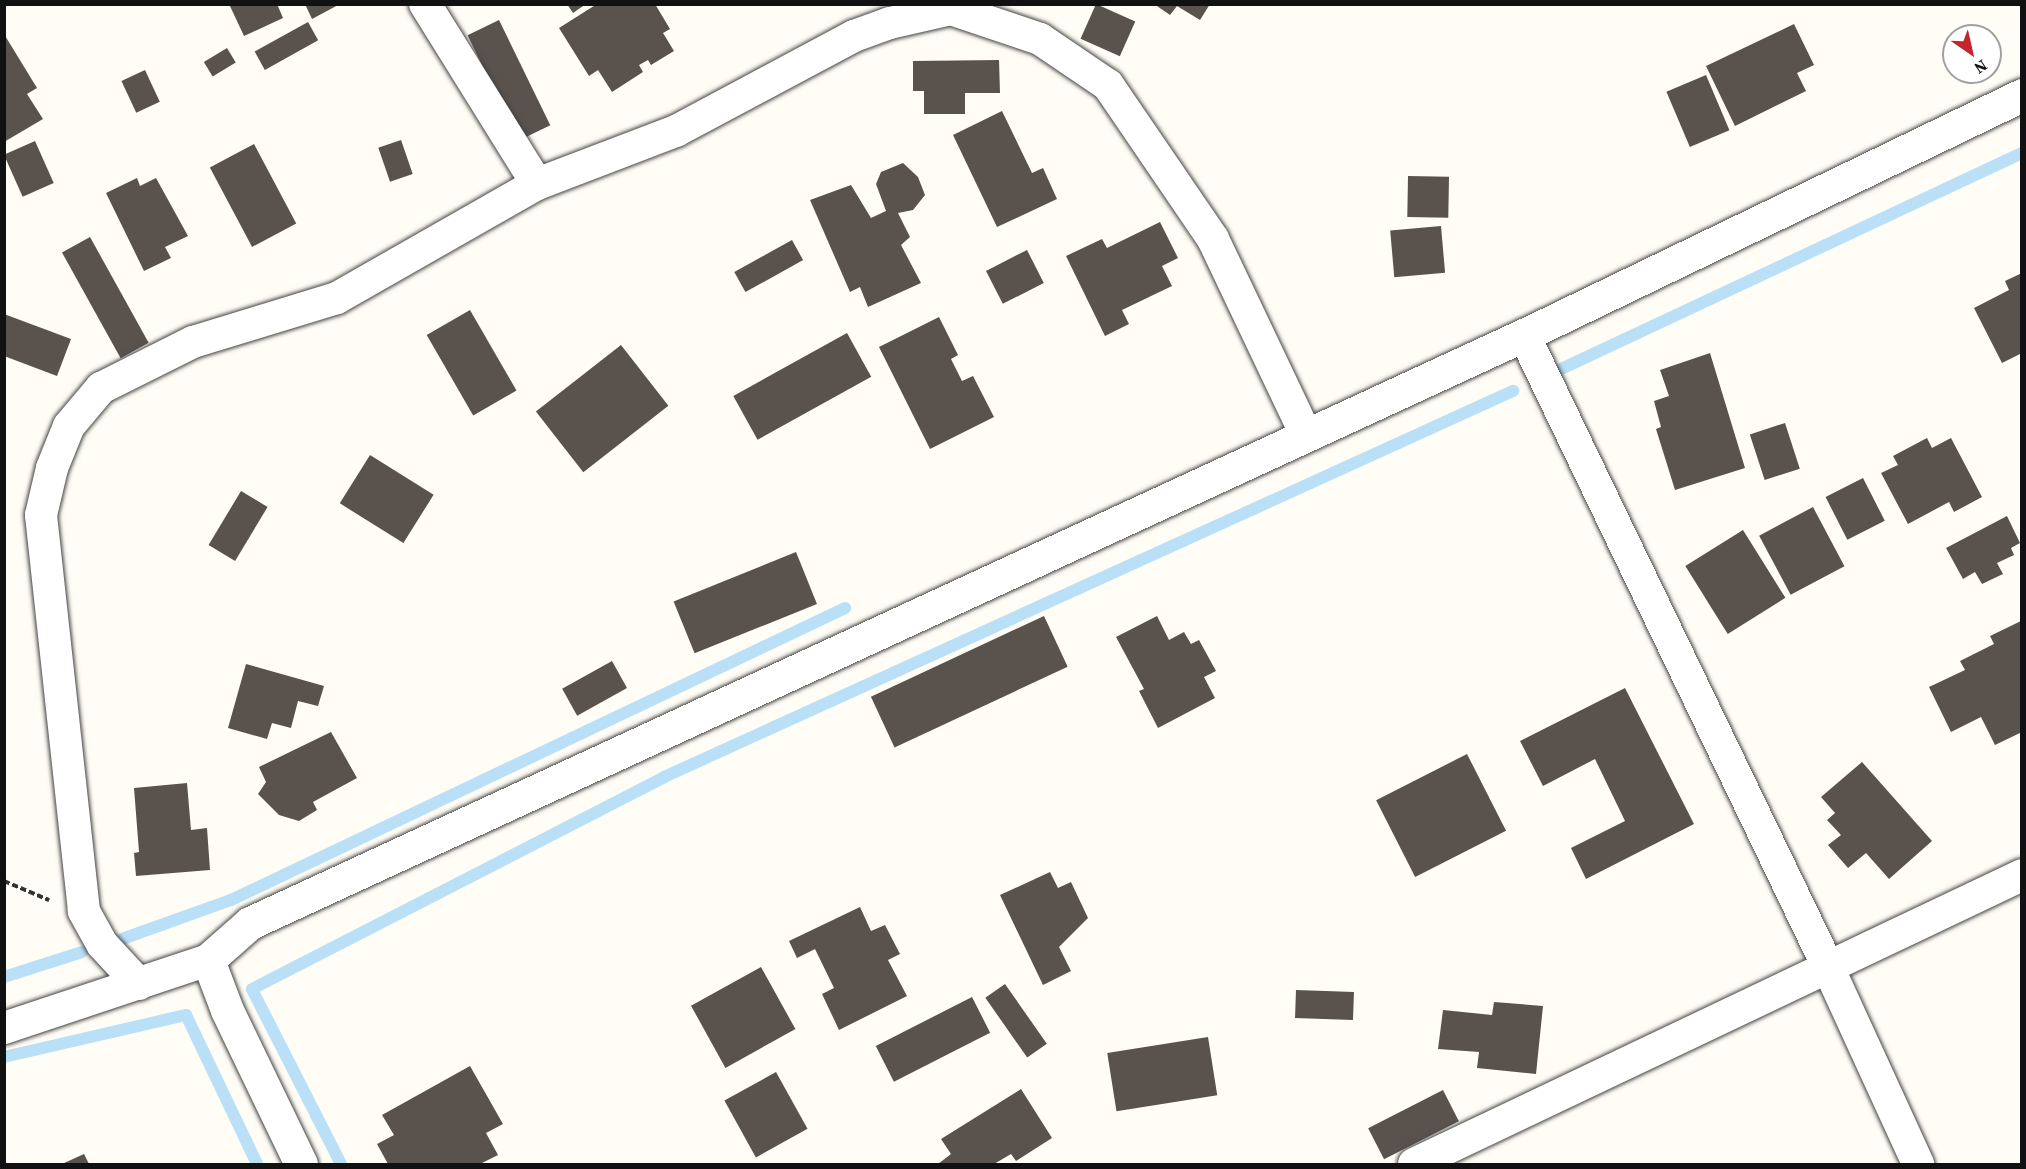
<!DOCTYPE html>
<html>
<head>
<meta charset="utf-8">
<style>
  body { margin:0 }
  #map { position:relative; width:2026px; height:1169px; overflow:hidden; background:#fffdf5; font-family:"Source Serif 4",serif }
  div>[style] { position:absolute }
  .stream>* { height:12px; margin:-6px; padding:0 6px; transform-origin:6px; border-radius:6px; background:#b9e0f7 }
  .building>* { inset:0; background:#5a524d; transform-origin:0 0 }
  .path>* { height:4px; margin-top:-2px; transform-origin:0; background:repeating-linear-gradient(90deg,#333 0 6px,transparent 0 9px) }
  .roads { filter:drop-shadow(0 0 2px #444) drop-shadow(0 0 2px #444) }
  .minor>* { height:32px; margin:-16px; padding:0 16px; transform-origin:16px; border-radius:16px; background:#fff }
  .tertiary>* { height:33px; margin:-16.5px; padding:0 16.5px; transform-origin:16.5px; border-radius:16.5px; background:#fff }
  span { translate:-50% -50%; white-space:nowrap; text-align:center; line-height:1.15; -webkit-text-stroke:6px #fff; paint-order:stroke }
  .frame { position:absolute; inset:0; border:6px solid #111; pointer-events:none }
  .north { position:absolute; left:1942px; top:24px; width:60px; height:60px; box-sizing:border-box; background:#fff; border:2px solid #a0a0a0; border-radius:50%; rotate:146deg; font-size:16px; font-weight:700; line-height:24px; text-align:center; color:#111 }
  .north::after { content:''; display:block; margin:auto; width:21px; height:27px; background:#c4262e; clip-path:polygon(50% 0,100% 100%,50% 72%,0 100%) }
</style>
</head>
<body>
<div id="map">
  <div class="stream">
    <i style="left:1561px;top:369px;width:509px;rotate:-25.11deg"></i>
    <i style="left:122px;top:939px;width:116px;rotate:-19.7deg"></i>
    <i style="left:231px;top:900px;width:680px;rotate:-25.43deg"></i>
    <i style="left:4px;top:977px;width:82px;rotate:-17.8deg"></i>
    <i style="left:4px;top:1057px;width:187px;rotate:-13deg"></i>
    <i style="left:186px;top:1015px;width:165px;rotate:64.5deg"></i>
    <i style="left:341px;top:1164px;width:196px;rotate:-117deg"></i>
    <i style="left:252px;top:989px;width:463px;rotate:-27.2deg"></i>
    <i style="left:664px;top:777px;width:933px;rotate:-24.45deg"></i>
  </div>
  <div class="building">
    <i style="clip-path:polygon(229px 4px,277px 4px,283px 18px,244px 36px)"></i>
    <i style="clip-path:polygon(305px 4px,340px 4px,312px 19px)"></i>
    <i style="clip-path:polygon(567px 4px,586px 4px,573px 13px)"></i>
    <i style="clip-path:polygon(597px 4px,655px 4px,670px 29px,663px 33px,674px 51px,651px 65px,648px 60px,639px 65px,643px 72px,612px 92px,598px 70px,589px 76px,559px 28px)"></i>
    <i style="left:1096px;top:4px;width:43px;height:38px;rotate:24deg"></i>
    <i style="clip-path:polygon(1154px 4px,1210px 4px,1200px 20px,1177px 6px,1170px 15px)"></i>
    <i style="left:499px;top:20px;width:117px;height:35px;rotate:64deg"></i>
    <i style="left:308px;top:22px;width:21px;height:61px;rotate:61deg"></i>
    <i style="clip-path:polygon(1794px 24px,1814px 65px,1797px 73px,1806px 91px,1735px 126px,1706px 66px)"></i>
    <i style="clip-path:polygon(4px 34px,37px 88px,27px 94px,43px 119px,4px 142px)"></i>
    <i style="left:227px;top:48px;width:17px;height:27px;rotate:59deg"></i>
    <i style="clip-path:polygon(999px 60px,1000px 93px,965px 93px,965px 114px,924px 114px,924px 91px,913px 91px,913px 61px)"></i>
    <i style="left:145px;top:70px;width:35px;height:26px;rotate:65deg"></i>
    <i style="left:1706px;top:75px;width:60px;height:43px;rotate:67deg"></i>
    <i style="clip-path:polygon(1002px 111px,1032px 173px,1043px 168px,1057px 199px,997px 227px,953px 135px)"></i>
    <i style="left:401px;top:140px;width:36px;height:24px;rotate:71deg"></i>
    <i style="left:35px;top:141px;width:46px;height:34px;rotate:66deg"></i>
    <i style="left:254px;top:144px;width:90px;height:50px;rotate:62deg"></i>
    <i style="clip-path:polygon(903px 163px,918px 177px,925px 195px,913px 210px,898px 213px,910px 237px,901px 245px,921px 283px,868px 307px,860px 287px,850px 292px,810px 200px,851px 185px,871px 218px,886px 211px,876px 184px,881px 172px)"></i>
    <i style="left:1408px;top:176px;width:41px;height:41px;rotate:1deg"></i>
    <i style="clip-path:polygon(137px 178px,140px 186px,156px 178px,188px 236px,165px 247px,171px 258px,144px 271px,106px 193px)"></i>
    <i style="clip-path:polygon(1160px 222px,1178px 258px,1162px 266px,1172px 286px,1122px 310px,1129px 324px,1105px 336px,1066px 256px,1102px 239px,1107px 248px)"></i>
    <i style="left:1441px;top:226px;width:47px;height:51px;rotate:85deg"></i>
    <i style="left:90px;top:237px;width:121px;height:32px;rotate:61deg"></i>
    <i style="left:792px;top:240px;width:23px;height:66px;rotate:61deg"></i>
    <i style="left:1027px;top:250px;width:37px;height:46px;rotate:63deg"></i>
    <i style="clip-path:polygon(2022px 273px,2022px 353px,2002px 363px,1974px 308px,2009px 290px,2005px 281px)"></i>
    <i style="left:470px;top:310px;width:93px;height:50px;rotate:60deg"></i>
    <i style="clip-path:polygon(4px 314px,71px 339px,57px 376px,4px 356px)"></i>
    <i style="clip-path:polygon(939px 317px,958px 355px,951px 359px,962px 381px,973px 376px,994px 417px,930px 449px,879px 347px)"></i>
    <i style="left:847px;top:333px;width:50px;height:130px;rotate:61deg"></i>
    <i style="left:621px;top:345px;width:77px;height:108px;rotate:52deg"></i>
    <i style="clip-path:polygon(1710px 353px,1745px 468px,1675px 490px,1656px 429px,1661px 427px,1654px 401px,1669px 396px,1660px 370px)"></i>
    <i style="left:1785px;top:423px;width:48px;height:37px;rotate:72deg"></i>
    <i style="clip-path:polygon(1927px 438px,1932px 448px,1951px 438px,1982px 497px,1954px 512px,1949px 502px,1908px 524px,1881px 473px,1898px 465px,1893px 456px)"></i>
    <i style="left:370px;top:455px;width:75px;height:57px;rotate:32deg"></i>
    <i style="left:1863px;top:478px;width:48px;height:42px;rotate:63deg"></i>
    <i style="left:241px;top:491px;width:31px;height:63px;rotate:31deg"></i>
    <i style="left:1813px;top:507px;width:67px;height:61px;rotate:62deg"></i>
    <i style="clip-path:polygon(2007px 516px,2020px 543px,2011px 548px,2014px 555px,1997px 563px,2003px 574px,1982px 584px,1975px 572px,1963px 579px,1946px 548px)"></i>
    <i style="left:1743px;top:530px;width:80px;height:68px;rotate:58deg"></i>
    <i style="left:796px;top:552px;width:56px;height:132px;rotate:68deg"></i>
    <i style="left:1044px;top:616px;width:56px;height:191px;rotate:65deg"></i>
    <i style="clip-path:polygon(1157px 616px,1169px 640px,1184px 632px,1191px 644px,1199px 640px,1216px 671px,1204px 677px,1215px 698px,1158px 728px,1139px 691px,1144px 689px,1116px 637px)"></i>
    <i style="clip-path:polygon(2021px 621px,2022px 732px,1995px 745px,1981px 717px,1951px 732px,1929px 687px,1965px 670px,1960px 661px,1994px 644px,1990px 636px)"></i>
    <i style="left:612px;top:661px;width:31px;height:57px;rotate:61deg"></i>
    <i style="clip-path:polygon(246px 664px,324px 686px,318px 706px,298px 701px,291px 728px,272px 723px,267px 739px,228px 728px)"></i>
    <i style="clip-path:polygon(1625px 688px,1694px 824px,1586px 879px,1571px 848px,1625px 821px,1595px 759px,1543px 786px,1520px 741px)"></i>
    <i style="clip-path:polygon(331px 732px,357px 778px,313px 802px,317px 810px,299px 821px,279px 815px,258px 794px,266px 782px,259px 767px)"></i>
    <i style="left:1467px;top:754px;width:86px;height:102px;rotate:63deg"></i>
    <i style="clip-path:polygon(1862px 762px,1932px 841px,1889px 879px,1866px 853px,1848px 868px,1828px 845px,1841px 835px,1827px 820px,1835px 813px,1821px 797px)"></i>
    <i style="clip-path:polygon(187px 783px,191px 830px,207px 828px,210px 870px,136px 876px,134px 853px,139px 852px,134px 788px)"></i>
    <i style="clip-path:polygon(1050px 872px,1058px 888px,1071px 882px,1088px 918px,1059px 947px,1071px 971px,1043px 985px,1000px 895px)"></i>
    <i style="clip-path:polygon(860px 907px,871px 931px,885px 925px,900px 954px,888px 960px,907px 996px,839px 1030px,822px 994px,834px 988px,815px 949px,797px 958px,789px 941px)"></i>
    <i style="left:761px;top:967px;width:71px;height:80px;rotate:61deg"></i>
    <i style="left:1005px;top:984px;width:73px;height:24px;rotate:55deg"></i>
    <i style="left:1296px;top:990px;width:58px;height:28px;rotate:2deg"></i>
    <i style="left:972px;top:997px;width:40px;height:108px;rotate:63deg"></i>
    <i style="clip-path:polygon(1494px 1002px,1543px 1006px,1536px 1074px,1477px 1068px,1479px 1052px,1438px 1049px,1443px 1010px,1492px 1015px)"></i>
    <i style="left:1208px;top:1037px;width:59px;height:102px;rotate:81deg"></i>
    <i style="clip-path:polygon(470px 1066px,503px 1124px,486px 1133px,498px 1155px,480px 1164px,388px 1164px,377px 1144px,394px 1135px,382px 1115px)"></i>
    <i style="left:776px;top:1072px;width:65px;height:59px;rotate:61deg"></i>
    <i style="clip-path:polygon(1021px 1089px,1052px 1138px,1016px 1161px,1011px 1154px,994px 1164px,938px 1164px,951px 1154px,941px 1139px)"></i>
    <i style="left:1443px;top:1090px;width:35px;height:84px;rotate:63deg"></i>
    <i style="clip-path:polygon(84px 1154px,89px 1164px,62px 1164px)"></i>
  </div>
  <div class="path">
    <i style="left:4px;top:881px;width:49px;rotate:22.9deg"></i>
  </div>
  <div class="roads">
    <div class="minor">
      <i style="left:425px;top:4px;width:212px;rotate:58.1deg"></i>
      <i style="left:1524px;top:335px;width:701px;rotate:64.31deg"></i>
      <i style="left:1828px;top:967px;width:217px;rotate:65.4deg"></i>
      <i style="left:139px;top:984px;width:54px;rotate:-132.8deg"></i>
      <i style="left:102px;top:944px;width:38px;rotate:-119deg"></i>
      <i style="left:84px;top:911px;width:398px;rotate:-96.2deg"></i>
      <i style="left:41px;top:515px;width:48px;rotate:-76.8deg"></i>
      <i style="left:52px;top:468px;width:45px;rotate:-68deg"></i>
      <i style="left:69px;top:426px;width:50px;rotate:-49.9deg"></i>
      <i style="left:101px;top:388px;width:103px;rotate:-26.6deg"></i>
      <i style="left:193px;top:342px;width:151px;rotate:-17deg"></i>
      <i style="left:337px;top:298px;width:230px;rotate:-29.7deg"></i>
      <i style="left:537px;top:184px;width:149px;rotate:-20.9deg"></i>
      <i style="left:676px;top:131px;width:202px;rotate:-28.1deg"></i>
      <i style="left:854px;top:36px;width:38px;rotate:-20deg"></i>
      <i style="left:890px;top:23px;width:63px;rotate:-12.9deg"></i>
      <i style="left:951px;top:9px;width:94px;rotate:18.6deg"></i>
      <i style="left:1040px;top:39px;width:82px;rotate:34.1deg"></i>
      <i style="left:1108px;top:85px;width:186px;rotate:55.7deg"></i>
      <i style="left:1213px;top:239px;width:215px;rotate:64.6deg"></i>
      <i style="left:4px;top:1028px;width:215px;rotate:-18.4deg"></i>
      <i style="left:1414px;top:1164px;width:673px;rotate:-25.42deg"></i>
    </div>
    <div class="tertiary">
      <i style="left:301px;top:1164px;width:171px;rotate:-115.7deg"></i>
      <i style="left:227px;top:1010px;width:53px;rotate:-110.8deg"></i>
      <i style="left:208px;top:960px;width:56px;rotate:-41.4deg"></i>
      <i style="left:250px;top:923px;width:1403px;rotate:-24.78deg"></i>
      <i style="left:1524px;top:335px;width:553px;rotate:-25.73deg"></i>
    </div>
  </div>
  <div class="frame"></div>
  <div class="north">N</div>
</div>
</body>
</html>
